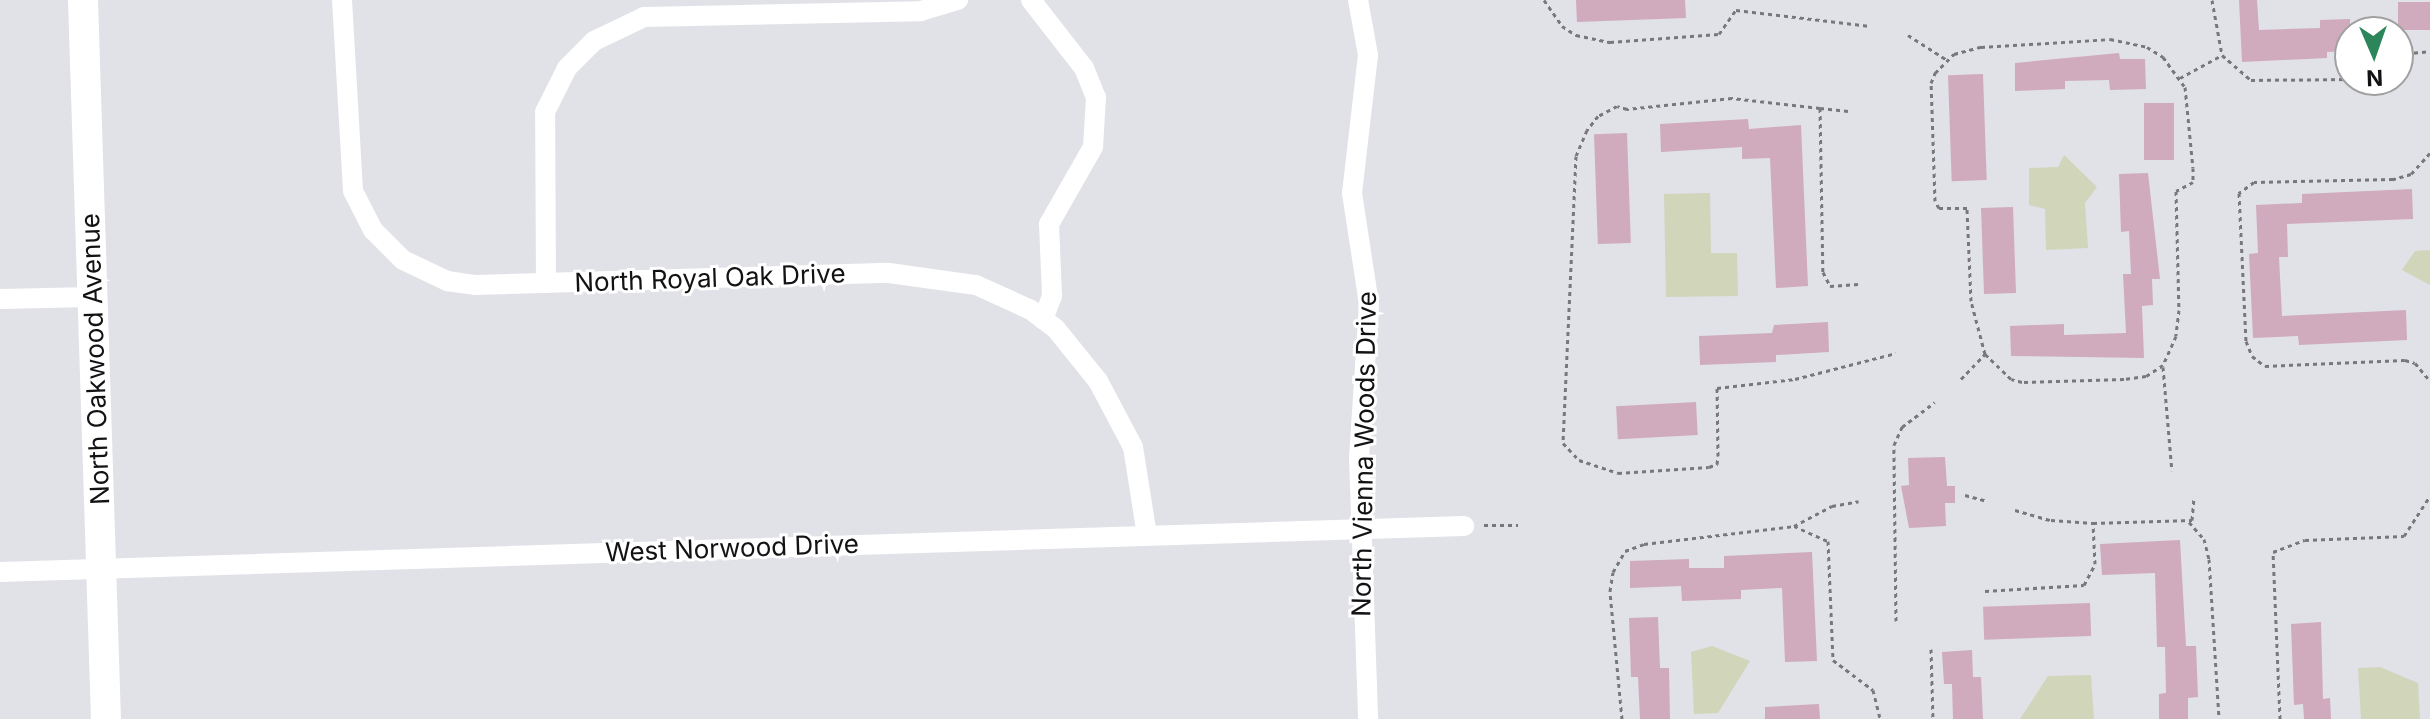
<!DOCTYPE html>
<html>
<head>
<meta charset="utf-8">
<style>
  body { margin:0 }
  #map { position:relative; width:2430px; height:719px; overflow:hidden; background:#e1e1e8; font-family:Inter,sans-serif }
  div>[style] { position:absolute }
  .green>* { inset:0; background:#d1d5ba }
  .building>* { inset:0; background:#cfabbd; transform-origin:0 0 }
  .path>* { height:3px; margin-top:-1.5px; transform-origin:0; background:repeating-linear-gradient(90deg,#78787c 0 4px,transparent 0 8px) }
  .street>* { height:20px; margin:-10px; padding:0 10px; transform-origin:10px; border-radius:10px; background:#fff }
  .secondary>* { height:30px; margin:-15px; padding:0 15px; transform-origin:15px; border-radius:15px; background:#fff }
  span { translate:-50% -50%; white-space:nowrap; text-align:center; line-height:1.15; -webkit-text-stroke:6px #fff; paint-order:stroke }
  .street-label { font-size:26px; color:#121214 }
  .north { position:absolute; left:2334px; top:16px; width:80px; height:80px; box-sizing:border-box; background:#fff; border:2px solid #a0a0a1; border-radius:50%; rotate:178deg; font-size:22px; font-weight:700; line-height:32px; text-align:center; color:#121214 }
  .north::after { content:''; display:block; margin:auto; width:28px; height:36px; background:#2d855a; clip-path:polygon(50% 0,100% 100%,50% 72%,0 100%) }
</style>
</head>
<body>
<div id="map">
  <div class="green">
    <i style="clip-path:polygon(2064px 155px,2097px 187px,2085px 203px,2088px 248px,2046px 250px,2045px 209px,2029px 205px,2029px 168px,2058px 167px)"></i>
    <i style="clip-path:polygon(1710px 193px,1711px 253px,1737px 253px,1738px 296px,1666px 297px,1664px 194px)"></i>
    <i style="clip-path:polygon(2430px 250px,2430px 285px,2402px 270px,2415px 251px)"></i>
    <i style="clip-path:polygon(1712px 646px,1750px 661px,1718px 713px,1694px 714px,1691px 652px)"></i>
    <i style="clip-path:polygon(2380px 667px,2418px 683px,2420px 719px,2361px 719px,2358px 668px)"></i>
    <i style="clip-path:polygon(2091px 675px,2094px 719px,2020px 719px,2048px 676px)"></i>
  </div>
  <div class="building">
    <i style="clip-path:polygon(1576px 0,1685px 0,1686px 18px,1577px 22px)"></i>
    <i style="clip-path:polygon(2239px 0,2257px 0,2259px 30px,2320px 28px,2320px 20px,2350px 19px,2350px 51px,2327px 52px,2327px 58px,2242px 62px)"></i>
    <i style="left:2398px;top:2px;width:32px;height:28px"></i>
    <i style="clip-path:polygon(2119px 53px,2120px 59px,2145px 59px,2146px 89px,2110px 90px,2109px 80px,2065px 81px,2065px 89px,2015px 91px,2015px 63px)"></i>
    <i style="left:1983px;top:74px;width:106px;height:35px;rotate:88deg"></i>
    <i style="left:2144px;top:103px;width:30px;height:57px"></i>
    <i style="clip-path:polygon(1748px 119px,1749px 129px,1801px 125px,1808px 286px,1776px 288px,1770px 158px,1742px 159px,1742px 147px,1661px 152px,1660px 124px)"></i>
    <i style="left:1627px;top:133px;width:110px;height:33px;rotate:88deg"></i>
    <i style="clip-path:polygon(2148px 173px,2160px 279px,2152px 279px,2153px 305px,2142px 306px,2144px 358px,2011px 356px,2010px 326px,2064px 324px,2064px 335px,2126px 333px,2123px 274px,2131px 274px,2129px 231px,2121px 232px,2119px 174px)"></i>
    <i style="clip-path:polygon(2412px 189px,2413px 219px,2287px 224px,2288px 257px,2279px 257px,2282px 316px,2406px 310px,2407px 340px,2299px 345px,2298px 336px,2253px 338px,2249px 254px,2258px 253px,2256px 205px,2302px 203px,2302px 194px)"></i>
    <i style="left:2013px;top:207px;width:86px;height:32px;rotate:88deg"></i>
    <i style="clip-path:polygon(1828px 322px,1829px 352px,1776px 355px,1776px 362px,1700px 365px,1699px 336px,1772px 333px,1774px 325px)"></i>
    <i style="left:1696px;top:402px;width:33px;height:80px;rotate:87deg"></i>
    <i style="clip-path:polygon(1945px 457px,1947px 486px,1955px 486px,1955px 503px,1945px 503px,1946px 526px,1909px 528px,1901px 486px,1909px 485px,1908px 458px)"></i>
    <i style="clip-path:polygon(2180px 540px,2186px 646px,2196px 646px,2198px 697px,2188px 698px,2188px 719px,2159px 719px,2159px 694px,2166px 693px,2165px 647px,2157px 647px,2155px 573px,2102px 575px,2100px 544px)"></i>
    <i style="clip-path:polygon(1812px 552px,1817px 661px,1785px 662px,1782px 588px,1741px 590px,1741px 599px,1682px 601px,1681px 586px,1630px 588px,1630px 561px,1689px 559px,1689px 568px,1724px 568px,1724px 556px)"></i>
    <i style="left:2090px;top:603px;width:33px;height:107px;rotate:88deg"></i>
    <i style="clip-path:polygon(1658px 617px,1660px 668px,1669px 668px,1670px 719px,1640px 719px,1638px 677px,1631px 677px,1629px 618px)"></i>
    <i style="clip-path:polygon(2321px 622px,2323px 699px,2330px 698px,2331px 719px,2304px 719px,2303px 704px,2294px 705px,2291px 624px)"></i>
    <i style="clip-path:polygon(1972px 650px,1973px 677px,1981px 677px,1983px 719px,1953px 719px,1952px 684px,1944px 684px,1942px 652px)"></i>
    <i style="clip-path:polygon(1819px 704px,1820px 719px,1765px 719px,1765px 707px)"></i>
  </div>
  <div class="path">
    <i style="left:1544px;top:0;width:32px;rotate:55deg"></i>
    <i style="left:1562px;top:26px;width:17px;rotate:33deg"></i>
    <i style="left:1576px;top:35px;width:35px;rotate:12deg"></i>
    <i style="left:1610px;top:42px;width:109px;rotate:-4.2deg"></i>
    <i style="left:1719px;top:34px;width:29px;rotate:-55deg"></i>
    <i style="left:1736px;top:10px;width:135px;rotate:6.8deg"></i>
    <i style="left:2212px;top:0;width:56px;rotate:79.7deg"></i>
    <i style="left:1908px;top:35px;width:46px;rotate:32.7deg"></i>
    <i style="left:2398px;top:54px;width:32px;rotate:-5deg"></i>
    <i style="left:2180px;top:78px;width:48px;rotate:-28.7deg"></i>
    <i style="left:2222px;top:55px;width:38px;rotate:41deg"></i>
    <i style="left:2251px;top:80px;width:99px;rotate:-0.6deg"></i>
    <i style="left:1820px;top:108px;width:89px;rotate:-173.5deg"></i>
    <i style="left:1732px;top:98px;width:106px;rotate:174deg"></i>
    <i style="left:1627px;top:109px;width:10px;rotate:-163deg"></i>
    <i style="left:1617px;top:106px;width:21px;rotate:152deg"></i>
    <i style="left:1598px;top:116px;width:18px;rotate:128deg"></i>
    <i style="left:1587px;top:130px;width:28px;rotate:113deg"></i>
    <i style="left:1576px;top:156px;width:287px;rotate:92.6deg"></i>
    <i style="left:1563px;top:443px;width:23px;rotate:47deg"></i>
    <i style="left:1579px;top:460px;width:41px;rotate:18.4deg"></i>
    <i style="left:1618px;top:473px;width:91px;rotate:-3.8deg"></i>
    <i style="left:1709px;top:467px;width:9px;rotate:-21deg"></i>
    <i style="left:1717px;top:464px;width:8px;rotate:-83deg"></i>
    <i style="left:1718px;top:456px;width:68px;rotate:-90.8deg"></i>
    <i style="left:1717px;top:388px;width:79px;rotate:-6.6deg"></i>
    <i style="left:1795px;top:379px;width:104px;rotate:-14.4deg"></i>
    <i style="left:1848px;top:111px;width:28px;rotate:-174deg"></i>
    <i style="left:1820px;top:108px;width:164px;rotate:89deg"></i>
    <i style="left:1823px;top:272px;width:16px;rotate:63deg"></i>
    <i style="left:1830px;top:286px;width:32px;rotate:-4deg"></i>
    <i style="left:2430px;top:153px;width:28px;rotate:132deg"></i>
    <i style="left:2411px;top:174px;width:19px;rotate:164deg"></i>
    <i style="left:2393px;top:179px;width:139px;rotate:178.8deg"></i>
    <i style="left:2254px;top:182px;width:19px;rotate:144deg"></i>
    <i style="left:2239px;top:193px;width:148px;rotate:87.3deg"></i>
    <i style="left:2246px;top:341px;width:16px;rotate:68deg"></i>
    <i style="left:2252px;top:356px;width:16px;rotate:38deg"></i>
    <i style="left:2265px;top:366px;width:140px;rotate:-2.5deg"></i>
    <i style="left:2405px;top:360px;width:10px;rotate:17deg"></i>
    <i style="left:2415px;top:363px;width:23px;rotate:50deg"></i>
    <i style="left:2163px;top:367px;width:104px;rotate:85.1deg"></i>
    <i style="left:1961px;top:379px;width:35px;rotate:-46deg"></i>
    <i style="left:1985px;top:354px;width:55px;rotate:-104.8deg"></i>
    <i style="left:1971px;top:301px;width:93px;rotate:-92.5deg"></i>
    <i style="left:1967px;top:208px;width:28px;rotate:180deg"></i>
    <i style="left:1939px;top:208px;width:8px;rotate:-120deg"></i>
    <i style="left:1935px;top:201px;width:118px;rotate:-91.9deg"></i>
    <i style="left:1931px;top:83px;width:11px;rotate:-68deg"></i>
    <i style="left:1935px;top:73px;width:27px;rotate:-45deg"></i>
    <i style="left:1954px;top:54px;width:28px;rotate:-15deg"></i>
    <i style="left:1981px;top:47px;width:129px;rotate:-3.5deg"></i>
    <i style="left:2110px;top:39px;width:38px;rotate:12deg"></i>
    <i style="left:2147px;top:47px;width:19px;rotate:32deg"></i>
    <i style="left:2163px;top:57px;width:37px;rotate:54deg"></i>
    <i style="left:2185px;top:87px;width:81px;rotate:84.4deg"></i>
    <i style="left:2193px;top:168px;width:14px;rotate:90deg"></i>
    <i style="left:2193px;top:182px;width:19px;rotate:152deg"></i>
    <i style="left:2176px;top:191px;width:119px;rotate:88.6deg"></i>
    <i style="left:2179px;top:310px;width:26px;rotate:97deg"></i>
    <i style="left:2176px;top:336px;width:32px;rotate:114deg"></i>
    <i style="left:2163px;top:365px;width:20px;rotate:147deg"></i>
    <i style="left:2146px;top:376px;width:22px;rotate:172deg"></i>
    <i style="left:2124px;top:379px;width:102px;rotate:178.3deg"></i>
    <i style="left:2022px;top:382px;width:11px;rotate:-165deg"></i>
    <i style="left:2011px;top:379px;width:36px;rotate:-136deg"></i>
    <i style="left:1965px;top:495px;width:23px;rotate:15deg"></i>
    <i style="left:2015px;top:510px;width:37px;rotate:16deg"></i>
    <i style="left:2051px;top:520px;width:42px;rotate:4.1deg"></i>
    <i style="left:2189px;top:522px;width:23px;rotate:49deg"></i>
    <i style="left:2204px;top:539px;width:21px;rotate:76deg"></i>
    <i style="left:2209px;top:559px;width:160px;rotate:86.4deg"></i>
    <i style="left:1484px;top:525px;width:34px"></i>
    <i style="left:1794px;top:526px;width:37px;rotate:24deg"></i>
    <i style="left:1828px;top:541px;width:119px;rotate:87.6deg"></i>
    <i style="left:1833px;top:660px;width:50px;rotate:36.9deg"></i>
    <i style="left:1873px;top:690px;width:30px;rotate:76deg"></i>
    <i style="left:1985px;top:591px;width:99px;rotate:-3.5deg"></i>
    <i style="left:2084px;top:585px;width:24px;rotate:-62deg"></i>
    <i style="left:2095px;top:564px;width:41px;rotate:-92.8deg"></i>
    <i style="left:2093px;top:523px;width:99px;rotate:-1.7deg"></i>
    <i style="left:2192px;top:520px;width:21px;rotate:-85deg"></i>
    <i style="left:1896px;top:621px;width:176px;rotate:-90.7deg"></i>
    <i style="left:1894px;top:445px;width:20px;rotate:-66deg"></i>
    <i style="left:1902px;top:427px;width:41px;rotate:-37.1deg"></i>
    <i style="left:1931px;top:649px;width:70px;rotate:88.4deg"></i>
    <i style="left:1622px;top:719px;width:129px;rotate:-95.4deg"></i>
    <i style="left:1610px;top:591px;width:19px;rotate:-81deg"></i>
    <i style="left:1613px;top:572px;width:24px;rotate:-60deg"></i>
    <i style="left:1625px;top:551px;width:20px;rotate:-20deg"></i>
    <i style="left:1644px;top:544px;width:151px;rotate:-6.8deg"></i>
    <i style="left:1794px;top:526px;width:43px;rotate:-27.8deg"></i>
    <i style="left:1832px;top:506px;width:27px;rotate:-10deg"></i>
    <i style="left:2280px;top:719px;width:167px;rotate:-92.4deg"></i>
    <i style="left:2273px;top:552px;width:34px;rotate:-21deg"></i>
    <i style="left:2305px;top:540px;width:99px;rotate:-2.3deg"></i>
    <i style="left:2404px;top:536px;width:48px;rotate:-57deg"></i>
  </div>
  <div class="street">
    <i style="left:342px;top:0;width:191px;rotate:86.7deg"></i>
    <i style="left:353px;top:191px;width:44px;rotate:62.9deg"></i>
    <i style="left:373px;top:230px;width:42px;rotate:45deg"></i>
    <i style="left:403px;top:260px;width:49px;rotate:25.5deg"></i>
    <i style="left:447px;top:281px;width:29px;rotate:8deg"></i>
    <i style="left:476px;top:285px;width:413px;rotate:-1.7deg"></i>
    <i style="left:889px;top:273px;width:88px;rotate:7.9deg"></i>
    <i style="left:976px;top:285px;width:60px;rotate:24.4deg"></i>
    <i style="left:1031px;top:310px;width:31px;rotate:37deg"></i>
    <i style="left:1056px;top:329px;width:67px;rotate:51.1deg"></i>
    <i style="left:1098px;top:381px;width:75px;rotate:62.1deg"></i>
    <i style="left:1133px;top:447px;width:89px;rotate:81deg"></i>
    <i style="left:1031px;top:0;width:86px;rotate:52.1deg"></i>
    <i style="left:1084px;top:68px;width:31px;rotate:68deg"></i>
    <i style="left:1096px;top:97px;width:50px;rotate:93.4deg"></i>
    <i style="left:1093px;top:147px;width:89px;rotate:119.7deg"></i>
    <i style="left:1049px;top:224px;width:72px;rotate:87.6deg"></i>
    <i style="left:1052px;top:296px;width:25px;rotate:111deg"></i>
    <i style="left:1358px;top:0;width:56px;rotate:79.7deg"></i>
    <i style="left:1368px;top:55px;width:139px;rotate:96.6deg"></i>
    <i style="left:1352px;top:193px;width:112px;rotate:81.3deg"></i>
    <i style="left:1369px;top:304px;width:153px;rotate:93.7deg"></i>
    <i style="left:1359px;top:457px;width:262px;rotate:88deg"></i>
    <i style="left:546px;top:283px;width:171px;rotate:-90.3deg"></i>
    <i style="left:545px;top:112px;width:49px;rotate:-63.4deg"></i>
    <i style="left:567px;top:68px;width:38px;rotate:-45deg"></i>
    <i style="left:594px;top:41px;width:55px;rotate:-25.6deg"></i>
    <i style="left:644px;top:17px;width:277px;rotate:-1.2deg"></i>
    <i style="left:921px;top:11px;width:39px;rotate:-17deg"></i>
    <i style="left:0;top:299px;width:93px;rotate:-1.2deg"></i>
    <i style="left:0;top:572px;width:1465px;rotate:-1.8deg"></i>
  </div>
  <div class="secondary">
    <i style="left:83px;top:0;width:719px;rotate:88.17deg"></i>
  </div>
  <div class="street-label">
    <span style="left:710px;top:278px;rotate:-2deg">North Royal Oak Drive</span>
    <span style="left:95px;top:359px;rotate:-92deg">North Oakwood Avenue</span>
    <span style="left:1364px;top:454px;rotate:-89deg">North Vienna Woods Drive</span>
    <span style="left:732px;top:548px;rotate:-2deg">West Norwood Drive</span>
  </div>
  <div class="north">N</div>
</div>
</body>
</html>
